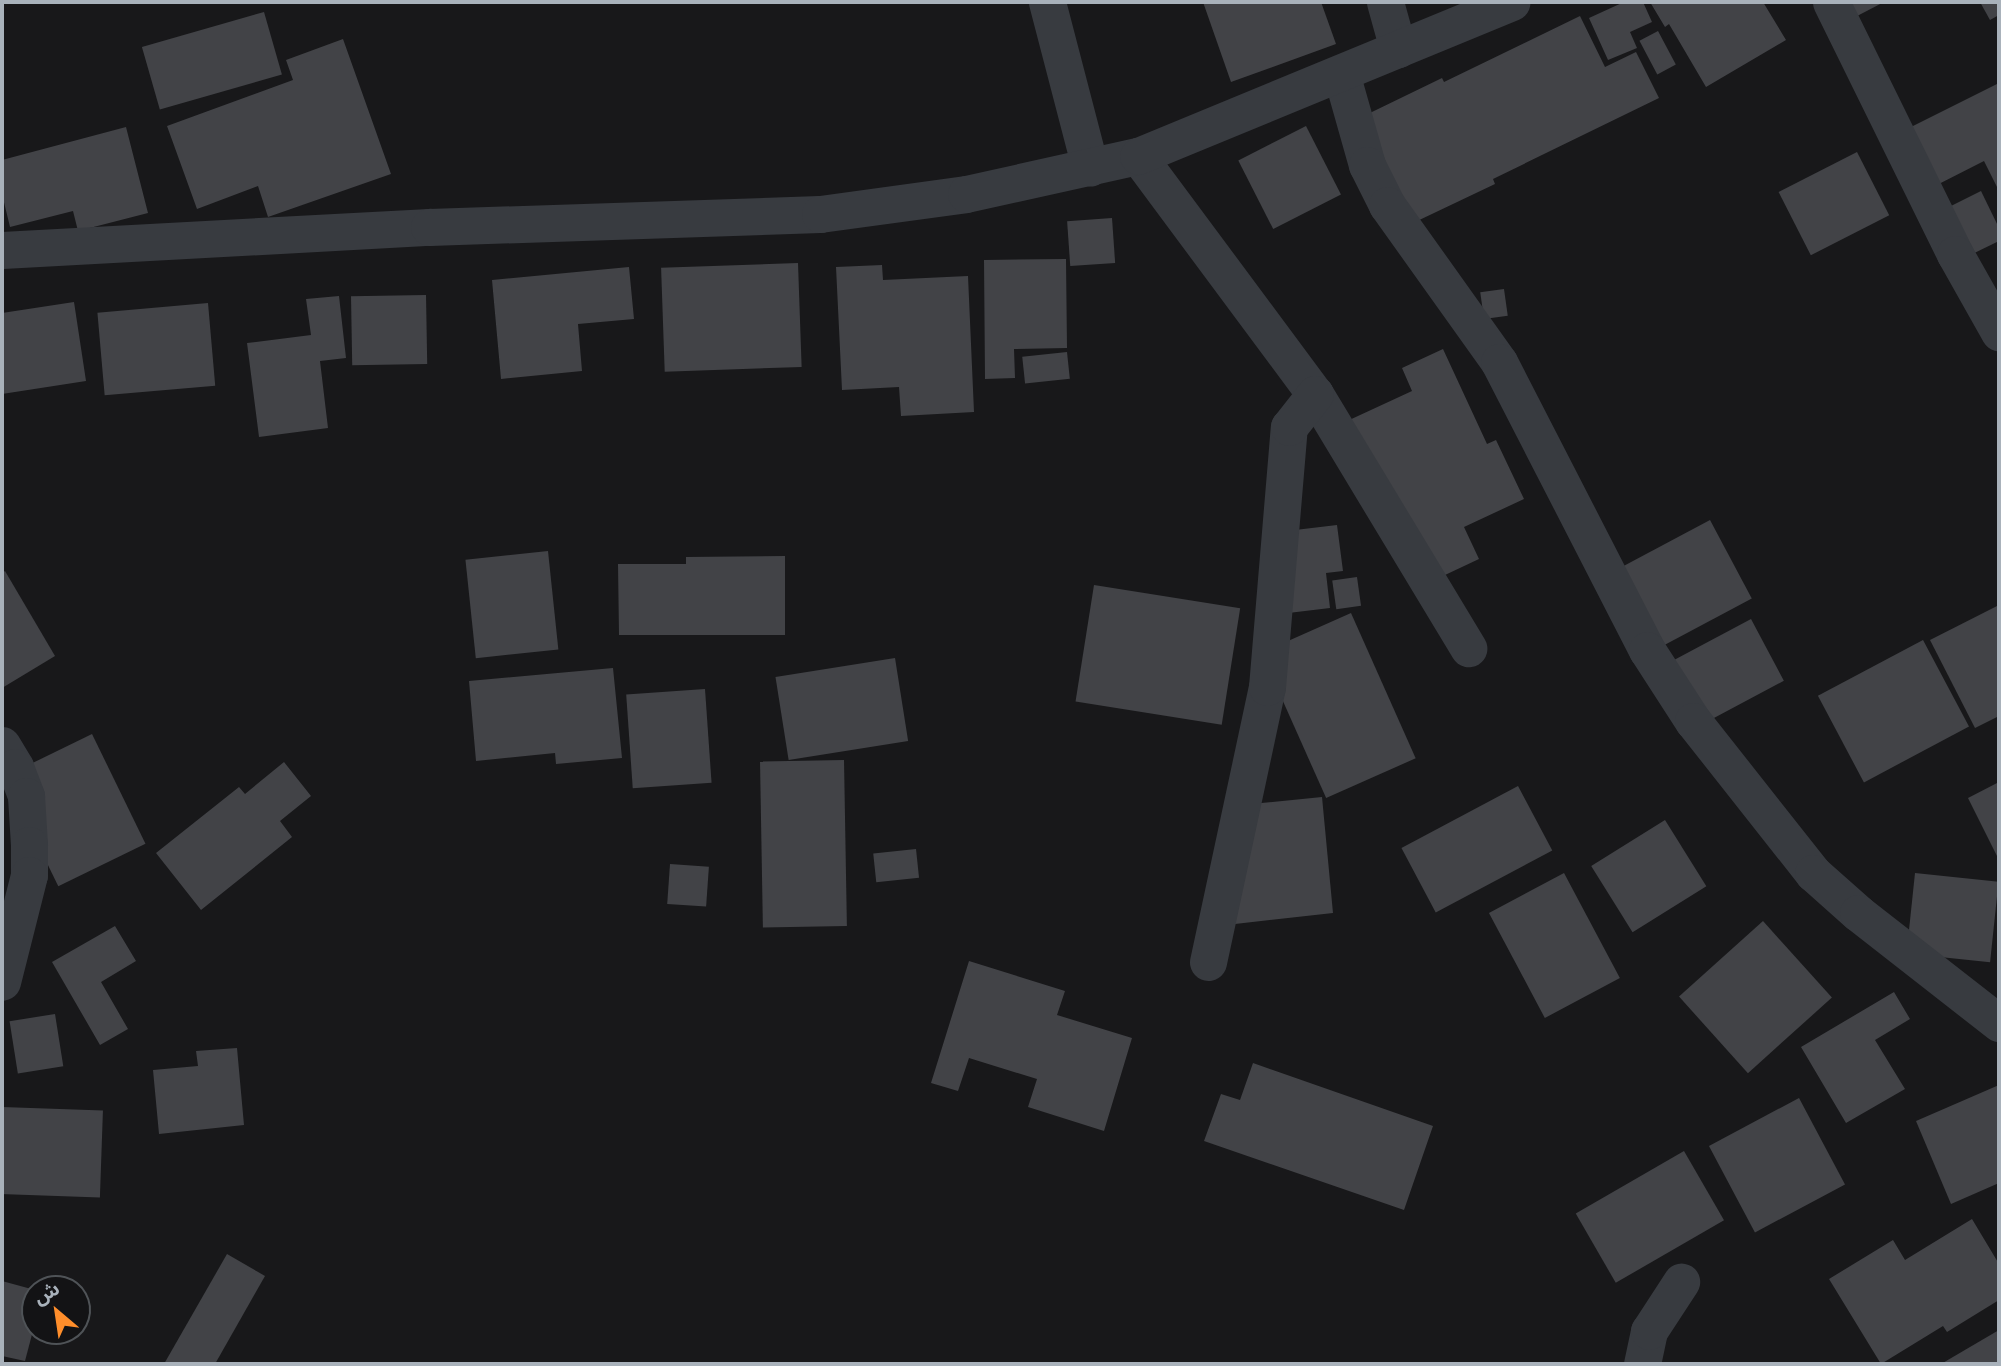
<!DOCTYPE html>
<html>
<head>
<meta charset="utf-8">
<style>
  body { margin:0 }
  #map { position:relative; width:2001px; height:1366px; overflow:hidden; background:#18181a; font-family:Montserrat,"Noto Sans Arabic",sans-serif }
  div>[style] { position:absolute }
  .building>* { inset:0; background:#424347; transform-origin:0 0 }
  .minor>* { height:37px; margin:-18.5px; padding:0 18.5px; transform-origin:18.5px; border-radius:18.5px; background:#383b40 }
  span { translate:-50% -50%; white-space:nowrap; text-align:center; line-height:1.15; -webkit-text-stroke:7px #131315; paint-order:stroke }
  .frame { position:absolute; inset:0; border:4px solid #a9b2bb; pointer-events:none }
  .north { position:absolute; left:21px; top:1275px; width:70px; height:70px; box-sizing:border-box; background:#131315; border:2px solid #4f5357; border-radius:50%; rotate:331deg; font-size:19px; font-weight:700; line-height:28px; text-align:center; color:#a9b2bb }
  .north::after { content:''; display:block; margin:auto; width:24px; height:32px; background:#ff8e2b; clip-path:polygon(50% 0,100% 100%,50% 72%,0 100%) }
</style>
</head>
<body>
<div id="map">
  <div class="building">
    <i style="clip-path:polygon(1203px 2px,1321px 2px,1336px 44px,1231px 82px)"></i>
    <i style="clip-path:polygon(1624px 2px,1643px 2px,1652px 22px,1630px 32px,1637px 48px,1608px 60px,1589px 18px)"></i>
    <i style="clip-path:polygon(1650px 2px,1763px 2px,1786px 40px,1706px 87px,1669px 24px,1665px 27px)"></i>
    <i style="clip-path:polygon(1822px 2px,1884px 2px,1836px 27px)"></i>
    <i style="clip-path:polygon(1980px 2px,1999px 2px,1999px 15px,1990px 20px)"></i>
    <i style="left:264px;top:12px;width:65px;height:127px;rotate:74deg"></i>
    <i style="clip-path:polygon(1580px 16px,1605px 67px,1636px 52px,1659px 98px,1493px 179px,1495px 184px,1392px 233px,1341px 127px,1442px 78px,1444px 82px)"></i>
    <i style="left:1658px;top:31px;width:38px;height:21px;rotate:62deg"></i>
    <i style="clip-path:polygon(343px 39px,391px 174px,268px 217px,258px 186px,197px 209px,167px 126px,293px 80px,286px 60px)"></i>
    <i style="clip-path:polygon(1999px 83px,1999px 191px,1984px 161px,1927px 190px,1899px 133px)"></i>
    <i style="left:1306px;top:126px;width:77px;height:76px;rotate:63deg"></i>
    <i style="clip-path:polygon(126px 127px,148px 213px,78px 231px,73px 211px,10px 227px,2px 194px,2px 160px)"></i>
    <i style="left:1857px;top:152px;width:71px;height:88px;rotate:63deg"></i>
    <i style="clip-path:polygon(1981px 191px,1999px 228px,1999px 241px,1960px 260px,1937px 213px)"></i>
    <i style="left:1112px;top:218px;width:45px;height:45px;rotate:86deg"></i>
    <i style="clip-path:polygon(1066px 259px,1067px 348px,1014px 349px,1015px 378px,985px 379px,984px 260px)"></i>
    <i style="left:798px;top:263px;width:104px;height:137px;rotate:88deg"></i>
    <i style="clip-path:polygon(882px 265px,883px 280px,968px 276px,974px 412px,901px 416px,899px 387px,842px 390px,836px 267px)"></i>
    <i style="clip-path:polygon(629px 267px,634px 319px,578px 324px,582px 371px,501px 379px,492px 280px)"></i>
    <i style="left:1504px;top:289px;width:27px;height:24px;rotate:82deg"></i>
    <i style="left:426px;top:295px;width:69px;height:75px;rotate:89deg"></i>
    <i style="clip-path:polygon(339px 296px,346px 358px,320px 361px,328px 428px,259px 437px,247px 343px,311px 335px,306px 299px)"></i>
    <i style="clip-path:polygon(74px 302px,86px 381px,2px 394px,2px 313px)"></i>
    <i style="left:208px;top:303px;width:83px;height:111px;rotate:85deg"></i>
    <i style="clip-path:polygon(1443px 349px,1487px 444px,1496px 440px,1524px 499px,1464px 527px,1479px 559px,1428px 583px,1332px 428px,1412px 391px,1402px 368px)"></i>
    <i style="left:1067px;top:352px;width:27px;height:45px;rotate:84deg"></i>
    <i style="left:1710px;top:520px;width:89px;height:109px;rotate:62deg"></i>
    <i style="clip-path:polygon(1337px 525px,1343px 571px,1326px 573px,1330px 608px,1280px 614px,1270px 533px)"></i>
    <i style="left:548px;top:551px;width:99px;height:83px;rotate:84deg"></i>
    <i style="clip-path:polygon(785px 556px,785px 635px,619px 635px,618px 564px,686px 564px,686px 557px)"></i>
    <i style="clip-path:polygon(5px 571px,55px 656px,2px 688px,2px 573px)"></i>
    <i style="left:1357px;top:577px;width:29px;height:25px;rotate:82deg"></i>
    <i style="left:1094px;top:585px;width:148px;height:118px;rotate:9deg"></i>
    <i style="clip-path:polygon(1999px 605px,1999px 716px,1975px 728px,1930px 640px)"></i>
    <i style="left:1351px;top:613px;width:159px;height:98px;rotate:66deg"></i>
    <i style="left:1751px;top:619px;width:70px;height:110px;rotate:62deg"></i>
    <i style="left:1923px;top:640px;width:98px;height:119px;rotate:62deg"></i>
    <i style="left:895px;top:658px;width:84px;height:121px;rotate:81deg"></i>
    <i style="clip-path:polygon(613px 668px,622px 758px,556px 764px,555px 753px,476px 761px,469px 681px)"></i>
    <i style="left:705px;top:689px;width:94px;height:79px;rotate:86deg"></i>
    <i style="left:92px;top:734px;width:122px;height:97px;rotate:64deg"></i>
    <i style="left:844px;top:760px;width:166px;height:84px;rotate:89deg"></i>
    <i style="clip-path:polygon(284px 762px,311px 796px,280px 821px,292px 837px,201px 910px,156px 853px,239px 787px,245px 794px)"></i>
    <i style="clip-path:polygon(1999px 782px,1999px 860px,1968px 798px)"></i>
    <i style="left:1518px;top:786px;width:73px;height:132px;rotate:62deg"></i>
    <i style="clip-path:polygon(1322px 797px,1333px 913px,1235px 924px,1225px 823px,1251px 804px)"></i>
    <i style="left:1665px;top:820px;width:78px;height:87px;rotate:58deg"></i>
    <i style="left:916px;top:849px;width:29px;height:43px;rotate:84deg"></i>
    <i style="left:670px;top:864px;width:39px;height:40px;rotate:4deg"></i>
    <i style="left:1564px;top:873px;width:119px;height:85px;rotate:62deg"></i>
    <i style="left:1915px;top:873px;width:84px;height:81px;rotate:6deg"></i>
    <i style="left:1763px;top:921px;width:103px;height:113px;rotate:48deg"></i>
    <i style="clip-path:polygon(115px 926px,136px 961px,101px 982px,128px 1029px,100px 1045px,52px 962px)"></i>
    <i style="clip-path:polygon(969px 961px,1065px 991px,1057px 1015px,1132px 1038px,1104px 1131px,1028px 1107px,1037px 1079px,969px 1058px,958px 1091px,931px 1083px)"></i>
    <i style="clip-path:polygon(1894px 992px,1910px 1019px,1875px 1040px,1905px 1089px,1846px 1123px,1801px 1047px)"></i>
    <i style="left:55px;top:1014px;width:53px;height:46px;rotate:81deg"></i>
    <i style="clip-path:polygon(237px 1048px,244px 1125px,159px 1134px,153px 1070px,198px 1066px,196px 1051px)"></i>
    <i style="clip-path:polygon(1253px 1063px,1433px 1126px,1404px 1210px,1204px 1141px,1221px 1094px,1240px 1100px)"></i>
    <i style="clip-path:polygon(1999px 1085px,1999px 1183px,1951px 1204px,1916px 1121px)"></i>
    <i style="left:1799px;top:1098px;width:98px;height:102px;rotate:62deg"></i>
    <i style="left:2px;top:1107px;width:101px;height:87px;rotate:2deg"></i>
    <i style="left:1684px;top:1151px;width:80px;height:125px;rotate:60deg"></i>
    <i style="clip-path:polygon(1972px 1219px,1999px 1264px,1999px 1300px,1947px 1332px,1943px 1326px,1881px 1364px,1829px 1279px,1893px 1240px,1905px 1260px)"></i>
    <i style="clip-path:polygon(227px 1254px,265px 1276px,215px 1364px,164px 1364px)"></i>
    <i style="clip-path:polygon(2px 1281px,35px 1290px,35px 1323px,25px 1361px,2px 1356px)"></i>
    <i style="clip-path:polygon(1999px 1330px,1999px 1364px,1941px 1364px)"></i>
  </div>
  <div class="minor">
    <i style="left:1047px;top:2px;width:171px;rotate:75.4deg"></i>
    <i style="left:1385px;top:2px;width:49px;rotate:74.5deg"></i>
    <i style="left:1831px;top:2px;width:281px;rotate:63.8deg"></i>
    <i style="left:1955px;top:254px;width:90px;rotate:60.6deg"></i>
    <i style="left:1341px;top:73px;width:96px;rotate:74.2deg"></i>
    <i style="left:1367px;top:165px;width:45px;rotate:63.4deg"></i>
    <i style="left:1387px;top:205px;width:193px;rotate:54.5deg"></i>
    <i style="left:1499px;top:362px;width:324px;rotate:62.8deg"></i>
    <i style="left:1647px;top:650px;width:85px;rotate:57.1deg"></i>
    <i style="left:1693px;top:721px;width:194px;rotate:51.7deg"></i>
    <i style="left:1813px;top:873px;width:60px;rotate:41.6deg"></i>
    <i style="left:1858px;top:913px;width:179px;rotate:38deg"></i>
    <i style="left:1138px;top:156px;width:297px;rotate:53.4deg"></i>
    <i style="left:1315px;top:394px;width:297px;rotate:58.9deg"></i>
    <i style="left:2px;top:250px;width:428px;rotate:-3.1deg"></i>
    <i style="left:429px;top:227px;width:391px;rotate:-1.9deg"></i>
    <i style="left:820px;top:214px;width:147px;rotate:-7.8deg"></i>
    <i style="left:966px;top:194px;width:176px;rotate:-12.5deg"></i>
    <i style="left:1138px;top:156px;width:404px;rotate:-22.4deg"></i>
    <i style="left:2px;top:745px;width:26px;rotate:59deg"></i>
    <i style="left:15px;top:767px;width:31px;rotate:69deg"></i>
    <i style="left:26px;top:796px;width:49px;rotate:86.5deg"></i>
    <i style="left:29px;top:845px;width:30px;rotate:90deg"></i>
    <i style="left:29px;top:875px;width:110px;rotate:104.2deg"></i>
    <i style="left:1208px;top:962px;width:281px;rotate:-77.9deg"></i>
    <i style="left:1267px;top:687px;width:261px;rotate:-85.2deg"></i>
    <i style="left:1289px;top:427px;width:42px;rotate:-51.8deg"></i>
    <i style="left:1642px;top:1364px;width:34px;rotate:-78deg"></i>
    <i style="left:1649px;top:1331px;width:59px;rotate:-56.9deg"></i>
  </div>
  <div class="frame"></div>
  <div class="north">ش</div>
</div>
</body>
</html>
